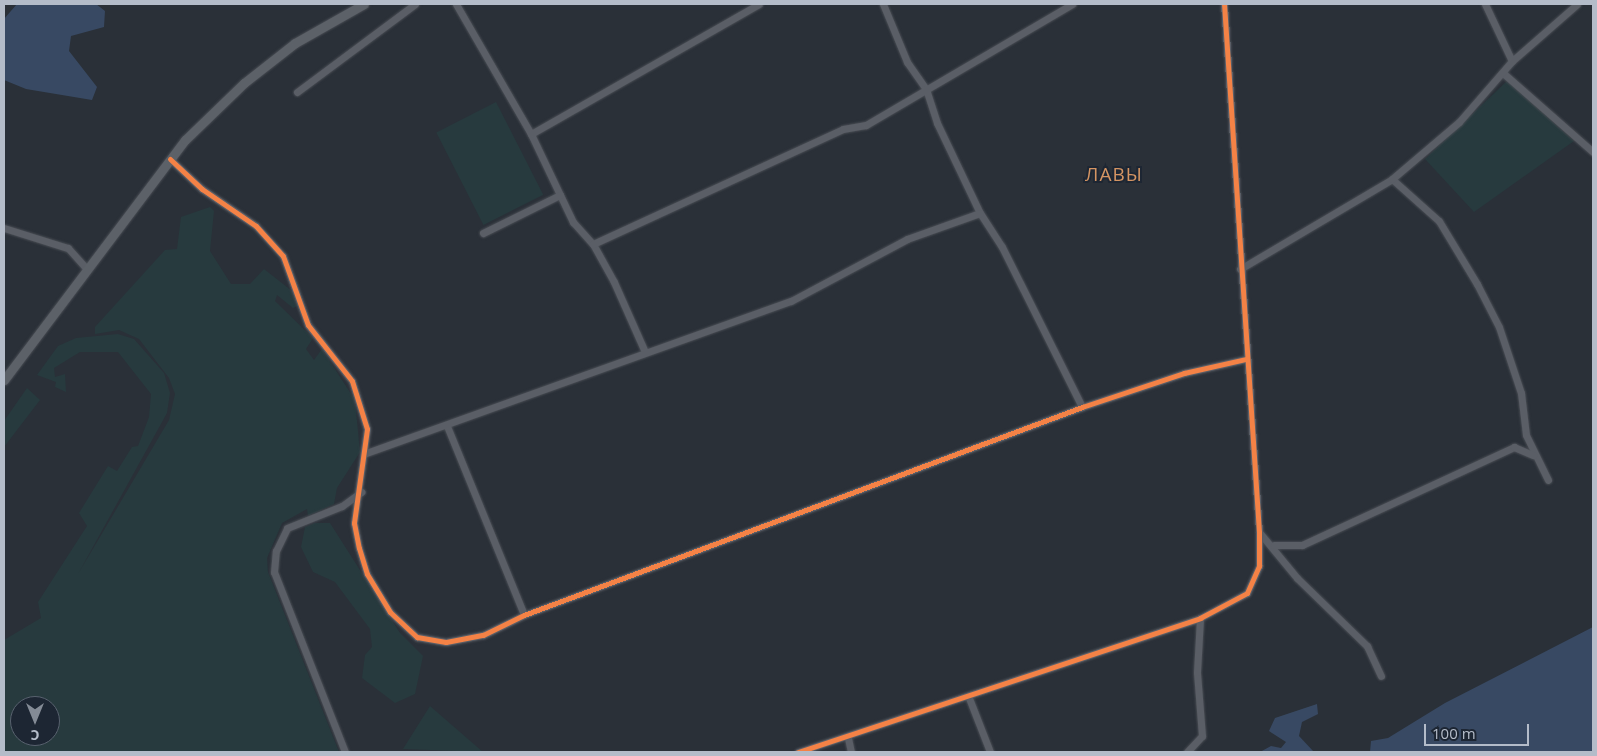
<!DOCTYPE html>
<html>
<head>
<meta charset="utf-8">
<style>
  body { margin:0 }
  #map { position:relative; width:1597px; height:756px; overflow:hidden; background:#2a3038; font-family:"Open Sans",sans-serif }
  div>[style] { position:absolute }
  .green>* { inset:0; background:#273a3e; transform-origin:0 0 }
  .water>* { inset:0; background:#384963 }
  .roads { filter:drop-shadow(0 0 1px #484c53) drop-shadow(0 0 1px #484c53) }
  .minor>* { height:7px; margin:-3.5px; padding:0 3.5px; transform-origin:3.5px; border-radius:3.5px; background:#5a5e66 }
  .major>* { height:9px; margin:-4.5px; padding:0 4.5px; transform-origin:4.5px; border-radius:4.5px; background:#5c6168 }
  .cycleway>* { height:5px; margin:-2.5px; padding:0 2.5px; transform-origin:2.5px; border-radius:2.5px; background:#f48246 }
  span { translate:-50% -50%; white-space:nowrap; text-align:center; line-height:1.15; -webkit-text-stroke:4px #1d2633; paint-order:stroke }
  .quarter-label { font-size:19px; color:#d59563; letter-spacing:1px }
  .frame { position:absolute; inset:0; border:5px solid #b4bcc9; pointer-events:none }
  .north { position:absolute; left:10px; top:696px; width:50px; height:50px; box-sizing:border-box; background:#1d2633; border:1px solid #59626f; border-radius:50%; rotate:180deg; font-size:14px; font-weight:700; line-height:20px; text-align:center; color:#b4bcc9 }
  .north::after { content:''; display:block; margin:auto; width:18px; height:22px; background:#848b96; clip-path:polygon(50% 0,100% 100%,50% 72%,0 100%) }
  .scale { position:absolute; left:1424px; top:724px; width:105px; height:22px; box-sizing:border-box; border:2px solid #b4bcc9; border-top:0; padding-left:6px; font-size:15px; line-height:18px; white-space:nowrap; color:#b4bcc9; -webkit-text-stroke:4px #1d2633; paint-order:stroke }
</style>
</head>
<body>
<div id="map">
  <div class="green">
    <i style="clip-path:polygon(1507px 81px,1574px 141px,1474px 212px,1425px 159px)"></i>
    <i style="left:496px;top:102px;width:104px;height:67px;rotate:63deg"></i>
    <i style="clip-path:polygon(evenodd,210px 207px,214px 211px,210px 251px,231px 284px,250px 284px,264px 269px,292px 291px,298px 306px,293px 308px,277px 295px,275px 301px,313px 338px,306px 349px,314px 360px,322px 349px,355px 400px,360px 452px,337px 488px,334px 504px,308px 516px,307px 509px,282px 523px,267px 558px,268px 572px,339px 752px,4px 752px,4px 640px,41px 618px,38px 602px,87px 526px,79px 513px,108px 466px,117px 471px,132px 447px,138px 446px,149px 417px,151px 394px,118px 352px,80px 352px,54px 368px,55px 377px,65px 374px,66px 392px,55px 387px,56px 382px,37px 375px,58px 346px,76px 338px,118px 334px,134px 339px,164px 373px,170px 393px,167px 413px,78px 574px,169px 420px,175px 394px,169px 378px,139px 339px,119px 330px,95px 334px,95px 327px,165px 250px,177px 249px,181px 217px,210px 207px,20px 706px,50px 706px,50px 736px,20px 736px,20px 706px)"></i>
    <i style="clip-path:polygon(27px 388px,40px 400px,4px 447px,4px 421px)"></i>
    <i style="clip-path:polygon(315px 523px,330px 523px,400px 633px,423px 656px,415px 694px,395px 703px,362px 678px,365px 655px,372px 647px,370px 629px,335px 582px,313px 572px,301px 547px,305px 527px)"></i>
    <i style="clip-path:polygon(430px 706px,483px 752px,403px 749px)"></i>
  </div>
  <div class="water">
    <i style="clip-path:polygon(17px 4px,96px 4px,105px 11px,104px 27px,71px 36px,69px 51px,97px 87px,92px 100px,26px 89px,4px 80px,4px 19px)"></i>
    <i style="clip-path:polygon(1593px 627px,1593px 752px,1370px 752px,1371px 741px,1388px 738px,1445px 703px)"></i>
    <i style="clip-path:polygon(1317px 704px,1318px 714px,1302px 722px,1299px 736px,1314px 752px,1260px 752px,1271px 746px,1281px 748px,1286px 742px,1269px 731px,1275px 718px)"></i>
  </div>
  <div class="roads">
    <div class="minor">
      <i style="left:456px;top:4px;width:150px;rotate:60deg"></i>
      <i style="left:531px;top:134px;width:98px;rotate:64.5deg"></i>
      <i style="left:573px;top:222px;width:30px;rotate:48deg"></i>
      <i style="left:593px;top:244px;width:43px;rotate:61.1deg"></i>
      <i style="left:614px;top:282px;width:77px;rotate:66.1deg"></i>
      <i style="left:883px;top:4px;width:63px;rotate:67.5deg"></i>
      <i style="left:907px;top:62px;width:33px;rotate:55deg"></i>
      <i style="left:926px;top:89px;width:36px;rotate:72deg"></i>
      <i style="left:937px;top:123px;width:100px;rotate:64.5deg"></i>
      <i style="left:980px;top:213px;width:40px;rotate:57.1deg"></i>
      <i style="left:1002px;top:247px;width:179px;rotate:63.4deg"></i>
      <i style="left:1485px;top:4px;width:63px;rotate:64.7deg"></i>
      <i style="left:1503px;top:73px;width:120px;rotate:41.3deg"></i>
      <i style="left:297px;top:92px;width:147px;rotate:-36.7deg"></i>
      <i style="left:531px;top:134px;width:262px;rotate:-29.7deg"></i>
      <i style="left:170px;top:159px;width:44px;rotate:43.2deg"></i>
      <i style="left:202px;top:189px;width:65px;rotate:34.4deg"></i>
      <i style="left:256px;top:226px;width:40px;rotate:48deg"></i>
      <i style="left:283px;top:256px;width:73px;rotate:70.1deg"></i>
      <i style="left:308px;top:325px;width:71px;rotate:51.8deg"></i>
      <i style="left:352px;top:381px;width:50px;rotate:72.6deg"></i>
      <i style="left:367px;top:429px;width:95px;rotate:97.9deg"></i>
      <i style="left:354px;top:523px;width:25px;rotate:79deg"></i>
      <i style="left:359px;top:548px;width:27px;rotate:73deg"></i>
      <i style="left:367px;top:574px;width:44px;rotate:58.8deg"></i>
      <i style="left:390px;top:612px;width:37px;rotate:43deg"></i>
      <i style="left:417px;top:637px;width:29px;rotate:10deg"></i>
      <i style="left:446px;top:642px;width:38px;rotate:-11deg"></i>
      <i style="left:483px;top:635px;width:46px;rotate:-26deg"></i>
      <i style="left:524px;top:615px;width:596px;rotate:-20.44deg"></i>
      <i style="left:1082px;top:407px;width:108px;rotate:-18.4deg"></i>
      <i style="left:1184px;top:373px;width:64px;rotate:-12.7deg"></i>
      <i style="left:1392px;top:179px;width:63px;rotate:41.8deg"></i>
      <i style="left:1439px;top:221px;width:74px;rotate:58.9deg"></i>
      <i style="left:1477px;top:284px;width:48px;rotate:62.9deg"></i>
      <i style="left:1499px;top:327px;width:70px;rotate:71.6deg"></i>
      <i style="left:1521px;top:393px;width:42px;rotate:83.2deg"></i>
      <i style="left:1526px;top:435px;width:50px;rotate:63.9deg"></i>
      <i style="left:4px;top:228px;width:67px;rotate:17.4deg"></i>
      <i style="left:68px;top:248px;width:27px;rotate:48deg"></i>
      <i style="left:483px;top:233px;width:86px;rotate:-26.3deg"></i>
      <i style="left:593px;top:244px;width:275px;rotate:-24.7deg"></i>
      <i style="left:843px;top:129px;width:23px;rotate:-10deg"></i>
      <i style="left:866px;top:125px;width:239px;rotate:-30.4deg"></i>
      <i style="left:1240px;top:269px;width:177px;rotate:-30.6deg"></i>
      <i style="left:1392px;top:179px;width:88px;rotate:-40.4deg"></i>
      <i style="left:1459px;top:122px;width:81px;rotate:-49deg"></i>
      <i style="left:1512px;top:61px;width:86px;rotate:-41.2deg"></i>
      <i style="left:447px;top:426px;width:204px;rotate:67.8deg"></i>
      <i style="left:366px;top:453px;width:451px;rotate:-19.7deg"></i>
      <i style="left:791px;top:301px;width:132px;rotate:-28.1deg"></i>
      <i style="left:907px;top:239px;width:77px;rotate:-19.6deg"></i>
      <i style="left:1259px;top:532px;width:60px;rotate:50.4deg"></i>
      <i style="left:1297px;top:578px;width:98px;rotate:44.2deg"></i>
      <i style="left:1367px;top:646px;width:33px;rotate:65deg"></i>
      <i style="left:1274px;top:545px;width:28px"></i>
      <i style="left:1302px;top:545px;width:234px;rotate:-24.8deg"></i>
      <i style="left:1514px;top:447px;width:21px;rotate:23deg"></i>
      <i style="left:969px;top:698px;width:58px;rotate:68.7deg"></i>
      <i style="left:848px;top:738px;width:14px;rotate:78deg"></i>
      <i style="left:345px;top:752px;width:193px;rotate:-111.5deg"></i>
      <i style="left:274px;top:572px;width:21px;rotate:-85deg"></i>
      <i style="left:276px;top:551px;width:25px;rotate:-64deg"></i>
      <i style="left:287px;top:528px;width:59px;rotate:-21.8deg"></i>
      <i style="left:342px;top:506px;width:24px;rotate:-36deg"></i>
      <i style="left:798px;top:752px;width:424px;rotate:-18.4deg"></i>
      <i style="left:1200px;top:618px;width:53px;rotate:-28deg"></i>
      <i style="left:1247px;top:593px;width:30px;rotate:-66deg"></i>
      <i style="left:1259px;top:566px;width:34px;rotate:-90deg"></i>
      <i style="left:1259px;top:532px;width:529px;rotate:-93.79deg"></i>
      <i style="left:1187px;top:752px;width:22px;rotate:-47deg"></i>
      <i style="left:1202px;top:736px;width:64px;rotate:-94.5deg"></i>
      <i style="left:1197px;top:672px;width:54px;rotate:-86.8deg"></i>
    </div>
    <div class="major">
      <i style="left:4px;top:380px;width:301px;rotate:-53deg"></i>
      <i style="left:185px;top:140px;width:82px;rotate:-44deg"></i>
      <i style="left:244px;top:83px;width:65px;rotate:-38.1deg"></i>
      <i style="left:295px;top:43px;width:79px;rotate:-29.5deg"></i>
    </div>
  </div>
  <div class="cycleway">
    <i style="left:170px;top:159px;width:44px;rotate:43.2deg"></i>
    <i style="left:202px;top:189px;width:65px;rotate:34.4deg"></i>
    <i style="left:256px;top:226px;width:40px;rotate:48deg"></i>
    <i style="left:283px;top:256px;width:73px;rotate:70.1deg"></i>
    <i style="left:308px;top:325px;width:71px;rotate:51.8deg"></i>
    <i style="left:352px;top:381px;width:50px;rotate:72.6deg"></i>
    <i style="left:367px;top:429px;width:95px;rotate:97.9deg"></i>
    <i style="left:354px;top:523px;width:25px;rotate:79deg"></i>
    <i style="left:359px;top:548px;width:27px;rotate:73deg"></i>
    <i style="left:367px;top:574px;width:44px;rotate:58.8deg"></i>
    <i style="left:390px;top:612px;width:37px;rotate:43deg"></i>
    <i style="left:417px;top:637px;width:29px;rotate:10deg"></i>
    <i style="left:446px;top:642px;width:38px;rotate:-11deg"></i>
    <i style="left:483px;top:635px;width:46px;rotate:-26deg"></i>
    <i style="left:524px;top:615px;width:596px;rotate:-20.44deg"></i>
    <i style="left:1082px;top:407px;width:108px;rotate:-18.4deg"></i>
    <i style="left:1184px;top:373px;width:64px;rotate:-12.7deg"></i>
    <i style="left:798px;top:752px;width:424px;rotate:-18.4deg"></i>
    <i style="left:1200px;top:618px;width:53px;rotate:-28deg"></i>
    <i style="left:1247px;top:593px;width:30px;rotate:-66deg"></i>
    <i style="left:1259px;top:566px;width:34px;rotate:-90deg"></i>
    <i style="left:1259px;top:532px;width:529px;rotate:-93.79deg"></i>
  </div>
  <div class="quarter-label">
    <span style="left:1114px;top:175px">ЛАВЫ</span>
  </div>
  <div class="frame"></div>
  <div class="north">С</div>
  <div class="scale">100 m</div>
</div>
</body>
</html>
